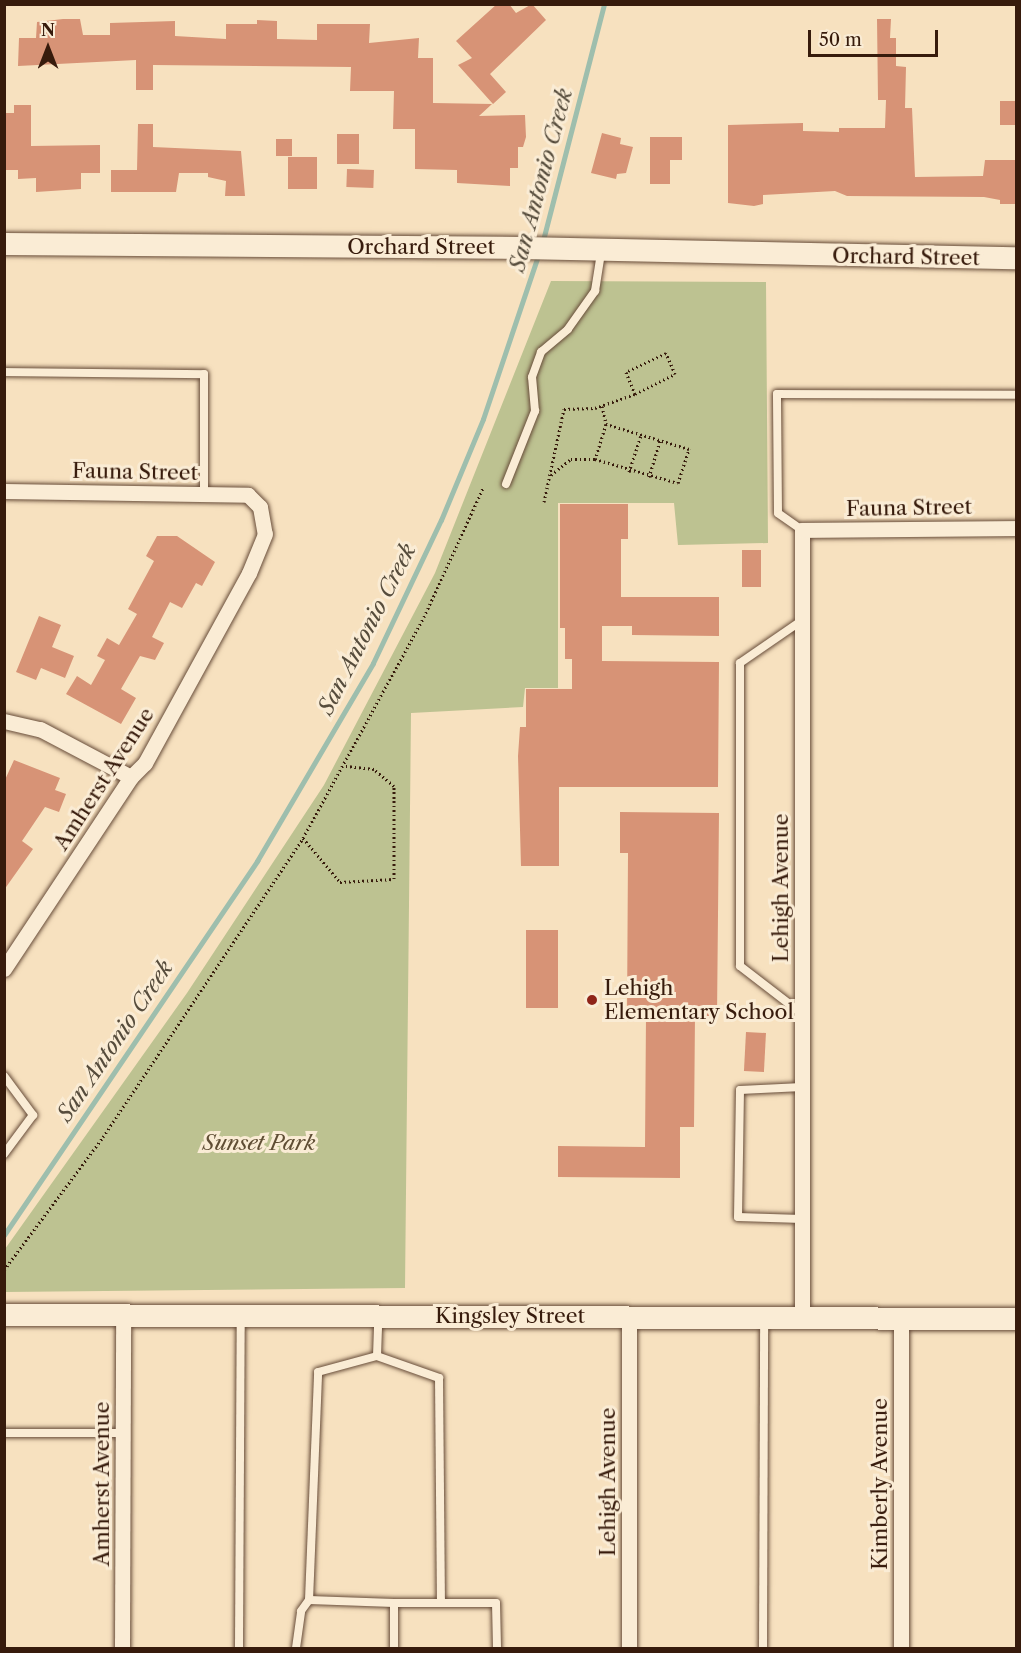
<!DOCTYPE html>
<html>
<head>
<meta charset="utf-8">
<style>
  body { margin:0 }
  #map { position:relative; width:1021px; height:1653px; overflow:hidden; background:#f7e1bf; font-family:"Libre Caslon Text",serif }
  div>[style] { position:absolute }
  .green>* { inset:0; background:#bdc291 }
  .stream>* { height:5px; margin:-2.5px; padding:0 2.5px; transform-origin:2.5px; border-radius:2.5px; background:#9ebead }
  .building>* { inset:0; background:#d79376; transform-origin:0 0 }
  .path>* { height:3px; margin-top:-1.5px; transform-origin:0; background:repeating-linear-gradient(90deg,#371b0c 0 1.5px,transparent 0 4.5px) }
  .roads { filter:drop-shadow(0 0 2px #674c39) drop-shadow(0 0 2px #674c39) }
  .lane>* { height:8px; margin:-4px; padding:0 4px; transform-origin:4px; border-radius:4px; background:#faecd5 }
  .street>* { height:15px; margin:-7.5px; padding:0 7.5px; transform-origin:7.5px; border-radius:7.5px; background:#faecd5 }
  .secondary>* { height:22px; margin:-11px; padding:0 11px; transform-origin:11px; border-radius:11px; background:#faecd5 }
  .dots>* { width:16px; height:16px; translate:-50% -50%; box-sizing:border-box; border:3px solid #faecd5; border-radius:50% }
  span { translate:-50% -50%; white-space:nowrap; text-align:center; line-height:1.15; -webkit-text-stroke:6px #faecd5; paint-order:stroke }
  .street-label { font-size:21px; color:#371b0c }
  .poi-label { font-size:21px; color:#371b0c }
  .left { translate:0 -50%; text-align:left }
  .park-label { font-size:21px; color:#5f4d34; font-style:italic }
  .water-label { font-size:22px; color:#564c3c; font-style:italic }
  .frame { position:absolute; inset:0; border:6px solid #371b0c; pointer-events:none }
  .north { position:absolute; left:18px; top:18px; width:60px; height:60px; -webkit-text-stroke:4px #faecd5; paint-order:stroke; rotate:0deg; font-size:16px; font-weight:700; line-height:24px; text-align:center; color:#371b0c }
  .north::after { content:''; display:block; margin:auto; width:21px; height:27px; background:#371b0c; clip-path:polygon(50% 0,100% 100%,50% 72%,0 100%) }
  .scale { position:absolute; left:808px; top:30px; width:130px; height:27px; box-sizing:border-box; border:3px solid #371b0c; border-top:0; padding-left:8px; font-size:18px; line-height:21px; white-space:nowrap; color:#371b0c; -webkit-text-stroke:4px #faecd5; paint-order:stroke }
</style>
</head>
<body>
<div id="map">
  <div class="green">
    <i style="clip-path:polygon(551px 281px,766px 282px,768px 543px,678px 545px,674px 503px,558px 503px,558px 688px,525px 688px,523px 707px,411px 713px,405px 1288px,5px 1292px,5px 1249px,187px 993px,324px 785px,435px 573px)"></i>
  </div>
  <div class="stream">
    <i style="left:542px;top:244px;width:248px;rotate:-75.5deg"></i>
    <i style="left:4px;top:1235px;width:452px;rotate:-55.9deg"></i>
    <i style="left:257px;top:861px;width:229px;rotate:-59.6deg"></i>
    <i style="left:373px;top:663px;width:158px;rotate:-64.6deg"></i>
    <i style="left:441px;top:520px;width:109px;rotate:-67.4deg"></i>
    <i style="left:483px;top:419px;width:175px;rotate:-71.4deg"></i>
  </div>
  <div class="building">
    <i style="clip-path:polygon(497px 4px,509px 4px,516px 13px,532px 4px,546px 20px,490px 74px,506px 92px,493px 104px,458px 65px,472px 58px,456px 41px)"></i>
    <i style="clip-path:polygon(63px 19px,80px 19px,83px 35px,110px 35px,110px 23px,175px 21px,175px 36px,226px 39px,226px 24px,257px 24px,257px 20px,277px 21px,277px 39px,317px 40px,317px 24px,370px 24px,369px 43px,419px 38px,418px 58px,433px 58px,433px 103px,492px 104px,479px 116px,525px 115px,526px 137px,523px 147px,518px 147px,518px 168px,510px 168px,510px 186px,457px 183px,457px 170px,415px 169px,415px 129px,393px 129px,394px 91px,350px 91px,351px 67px,153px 65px,153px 90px,136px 90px,136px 60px,18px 66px,19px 38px,36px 38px,37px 22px)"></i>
    <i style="clip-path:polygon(877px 19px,891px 19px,890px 38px,896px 38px,896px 66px,906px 67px,905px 108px,912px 108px,915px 177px,983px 176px,985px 160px,1017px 160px,1017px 204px,1000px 204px,1000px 200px,984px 197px,847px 196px,835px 191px,763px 195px,763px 204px,754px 206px,728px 203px,728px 125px,803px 123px,803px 131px,839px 132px,839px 128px,885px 128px,886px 100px,878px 100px)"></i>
    <i style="left:1000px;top:101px;width:17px;height:24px"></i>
    <i style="clip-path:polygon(14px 105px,31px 105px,31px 146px,100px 145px,100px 173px,81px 173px,81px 189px,36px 192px,36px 178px,18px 179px,18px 170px,4px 170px,4px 113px,14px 113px)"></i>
    <i style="clip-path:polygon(138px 124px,153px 124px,153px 147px,241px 151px,245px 196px,225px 196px,226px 181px,208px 177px,208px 173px,179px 173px,176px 192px,111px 192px,111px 170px,137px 170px)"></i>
    <i style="clip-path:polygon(602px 133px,621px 138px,620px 144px,633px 147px,626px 173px,617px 174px,616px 179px,591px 173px)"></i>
    <i style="left:337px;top:134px;width:22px;height:30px"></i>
    <i style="clip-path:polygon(650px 137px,682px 137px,682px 160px,670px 160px,670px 184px,650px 184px)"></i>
    <i style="left:276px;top:139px;width:16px;height:17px"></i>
    <i style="left:288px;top:157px;width:29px;height:32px"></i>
    <i style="left:347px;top:169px;width:27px;height:18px;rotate:2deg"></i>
    <i style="clip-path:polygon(560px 504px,628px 504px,628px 539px,621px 539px,621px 597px,719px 597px,719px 636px,632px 635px,632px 626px,602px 626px,602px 661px,719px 662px,718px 787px,559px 787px,559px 866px,521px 866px,518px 756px,520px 727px,526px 727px,526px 689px,572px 689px,572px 659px,565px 659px,565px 628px,560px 628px)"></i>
    <i style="clip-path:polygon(157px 536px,177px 536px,215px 562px,202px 586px,196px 583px,182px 608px,170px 602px,152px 637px,164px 643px,155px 660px,140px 656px,121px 689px,136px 698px,121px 724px,66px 694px,77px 676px,91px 685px,105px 660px,97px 656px,107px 638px,119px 645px,137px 614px,128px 609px,154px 561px,146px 556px)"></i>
    <i style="left:742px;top:550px;width:19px;height:37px"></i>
    <i style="clip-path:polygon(39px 616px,61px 625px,52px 647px,74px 656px,65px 678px,41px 668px,36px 680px,16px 672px)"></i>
    <i style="clip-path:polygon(14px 760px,60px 778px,55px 790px,66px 794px,59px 812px,45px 807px,22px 841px,33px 849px,4px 890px,4px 782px)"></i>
    <i style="clip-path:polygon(620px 812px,719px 813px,717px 1016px,695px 1016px,694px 1127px,680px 1127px,680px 1178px,558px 1177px,558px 1146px,645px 1147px,646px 1016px,627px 1016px,628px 853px,620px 853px)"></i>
    <i style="left:526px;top:930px;width:32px;height:78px"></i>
    <i style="left:746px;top:1032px;width:20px;height:39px;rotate:3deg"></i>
  </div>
  <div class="path">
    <i style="left:602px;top:406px;width:18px;rotate:77deg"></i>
    <i style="left:606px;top:424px;width:37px;rotate:107deg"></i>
    <i style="left:595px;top:459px;width:86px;rotate:16.1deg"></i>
    <i style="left:678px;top:483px;width:36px;rotate:-72deg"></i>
    <i style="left:689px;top:449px;width:87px;rotate:-163.2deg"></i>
    <i style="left:629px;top:472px;width:39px;rotate:-72deg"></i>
    <i style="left:551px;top:475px;width:26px;rotate:-39deg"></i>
    <i style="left:571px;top:459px;width:24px"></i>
    <i style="left:649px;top:477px;width:39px;rotate:-73deg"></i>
    <i style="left:544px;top:502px;width:95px;rotate:-77.9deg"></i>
    <i style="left:564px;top:409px;width:31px;rotate:-2deg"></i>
    <i style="left:595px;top:408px;width:42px;rotate:-19.3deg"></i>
    <i style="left:635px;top:394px;width:45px;rotate:-26.6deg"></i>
    <i style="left:675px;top:374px;width:23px;rotate:-113deg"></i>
    <i style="left:666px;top:353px;width:44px;rotate:154.6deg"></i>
    <i style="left:626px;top:372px;width:24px;rotate:68deg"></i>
    <i style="left:303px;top:838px;width:57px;rotate:49.9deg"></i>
    <i style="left:340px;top:882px;width:54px;rotate:-3.2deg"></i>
    <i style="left:394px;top:879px;width:93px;rotate:-90deg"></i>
    <i style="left:394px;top:786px;width:26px;rotate:-140deg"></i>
    <i style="left:374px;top:769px;width:30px;rotate:-174deg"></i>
    <i style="left:4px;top:1270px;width:166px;rotate:-53.3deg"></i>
    <i style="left:103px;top:1137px;width:360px;rotate:-56.2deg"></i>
    <i style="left:303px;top:838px;width:252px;rotate:-61.3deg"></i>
    <i style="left:424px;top:617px;width:142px;rotate:-65.4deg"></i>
  </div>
  <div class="roads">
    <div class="lane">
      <i style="left:4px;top:372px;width:200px;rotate:0.6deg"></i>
      <i style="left:204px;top:374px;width:120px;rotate:90deg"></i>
      <i style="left:506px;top:484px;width:79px;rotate:-68.3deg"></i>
      <i style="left:535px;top:411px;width:34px;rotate:-95deg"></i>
      <i style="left:532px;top:377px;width:27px;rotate:-70deg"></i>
      <i style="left:541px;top:352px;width:35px;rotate:-40deg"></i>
      <i style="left:568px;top:329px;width:47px;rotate:-54.6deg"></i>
      <i style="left:595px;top:291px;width:39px;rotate:-81deg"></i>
      <i style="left:802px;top:530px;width:29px;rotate:-145deg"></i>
      <i style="left:778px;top:513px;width:119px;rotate:-90.5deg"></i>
      <i style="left:777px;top:394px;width:239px;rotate:0.2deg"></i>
      <i style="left:801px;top:621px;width:74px;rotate:145.5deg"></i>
      <i style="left:740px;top:663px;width:303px;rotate:90deg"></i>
      <i style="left:740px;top:966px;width:77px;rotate:37.6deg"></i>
      <i style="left:4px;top:1076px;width:49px;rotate:53.4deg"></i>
      <i style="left:33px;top:1115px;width:49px;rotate:126.6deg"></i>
      <i style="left:802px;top:1087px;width:62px;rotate:177.2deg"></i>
      <i style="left:740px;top:1090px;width:127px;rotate:90.9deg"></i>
      <i style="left:738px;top:1217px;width:64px;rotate:1.8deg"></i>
      <i style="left:377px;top:1356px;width:66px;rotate:19.5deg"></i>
      <i style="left:439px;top:1378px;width:224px;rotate:89.5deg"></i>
      <i style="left:4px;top:1433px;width:119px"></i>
      <i style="left:309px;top:1600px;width:85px;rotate:2deg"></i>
      <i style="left:394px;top:1603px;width:45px;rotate:90deg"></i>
      <i style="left:394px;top:1603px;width:102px"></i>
      <i style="left:496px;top:1603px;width:45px;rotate:88.7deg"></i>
      <i style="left:239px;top:1648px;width:330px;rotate:-89.7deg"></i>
      <i style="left:296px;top:1648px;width:37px;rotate:-82deg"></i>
      <i style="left:301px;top:1611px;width:14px;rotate:-54deg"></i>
      <i style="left:309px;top:1600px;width:228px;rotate:-87.7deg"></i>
      <i style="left:318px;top:1372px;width:61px;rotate:-15.2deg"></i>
      <i style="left:377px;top:1356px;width:37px;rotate:-88deg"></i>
      <i style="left:763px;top:1648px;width:328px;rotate:-89.8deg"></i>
    </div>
    <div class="street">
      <i style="left:4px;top:491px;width:244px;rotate:0.9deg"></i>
      <i style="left:248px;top:495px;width:17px;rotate:45deg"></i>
      <i style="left:260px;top:507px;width:27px;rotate:80deg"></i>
      <i style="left:265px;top:534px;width:42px;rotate:112.3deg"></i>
      <i style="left:249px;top:573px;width:217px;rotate:118.7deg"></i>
      <i style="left:145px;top:763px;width:20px;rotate:135deg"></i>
      <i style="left:131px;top:777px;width:230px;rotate:123.5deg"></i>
      <i style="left:4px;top:721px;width:37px;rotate:13deg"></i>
      <i style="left:40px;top:729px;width:103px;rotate:27.8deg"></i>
      <i style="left:629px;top:1316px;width:332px;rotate:90deg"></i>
      <i style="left:802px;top:1318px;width:788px;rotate:-90deg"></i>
      <i style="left:802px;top:530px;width:214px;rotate:-0.5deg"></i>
      <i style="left:122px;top:1648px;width:329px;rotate:-89.8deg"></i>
      <i style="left:901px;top:1648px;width:329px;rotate:-90deg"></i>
    </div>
    <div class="secondary">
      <i style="left:4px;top:244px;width:518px;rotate:0.44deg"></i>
      <i style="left:522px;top:248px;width:494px;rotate:1.2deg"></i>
      <i style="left:4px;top:1315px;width:1012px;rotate:0.23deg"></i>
    </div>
  </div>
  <div class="dots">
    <i style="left:592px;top:1000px;background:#8f2418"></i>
  </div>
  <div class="street-label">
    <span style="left:421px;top:247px">Orchard Street</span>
    <span style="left:906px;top:257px;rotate:1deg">Orchard Street</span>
    <span style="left:135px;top:472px;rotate:1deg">Fauna Street</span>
    <span style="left:909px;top:508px;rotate:-1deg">Fauna Street</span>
    <span style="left:104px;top:779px;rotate:-57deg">Amherst Avenue</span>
    <span style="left:781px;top:888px;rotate:-90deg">Lehigh Avenue</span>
    <span style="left:510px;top:1316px">Kingsley Street</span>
    <span style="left:608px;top:1482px;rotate:-90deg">Lehigh Avenue</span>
    <span style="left:102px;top:1484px;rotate:-90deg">Amherst Avenue</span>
    <span style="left:880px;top:1484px;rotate:-90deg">Kimberly Avenue</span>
  </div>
  <div class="poi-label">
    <span class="left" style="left:604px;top:1000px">Lehigh<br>Elementary School</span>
  </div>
  <div class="park-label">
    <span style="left:259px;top:1143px">Sunset Park</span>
  </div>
  <div class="water-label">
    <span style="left:541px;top:180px;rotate:-75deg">San Antonio Creek</span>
    <span style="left:367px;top:629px;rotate:-63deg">San Antonio Creek</span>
    <span style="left:115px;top:1041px;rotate:-56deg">San Antonio Creek</span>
  </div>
  <div class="frame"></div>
  <div class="north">N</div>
  <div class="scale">50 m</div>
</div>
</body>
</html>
